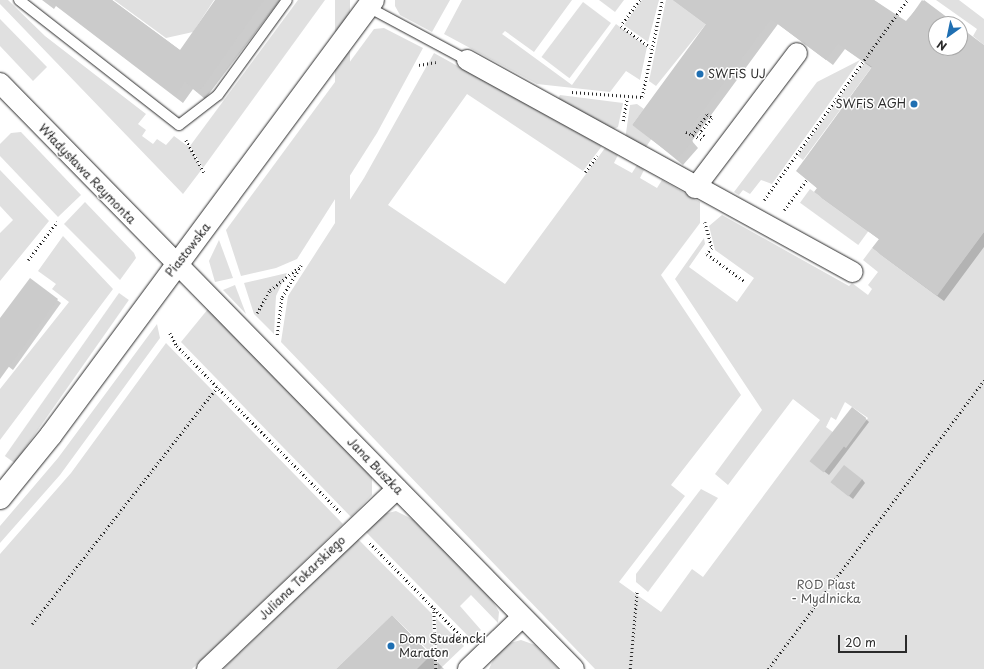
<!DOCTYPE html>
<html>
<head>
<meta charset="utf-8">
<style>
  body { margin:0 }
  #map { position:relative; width:984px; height:669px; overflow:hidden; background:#fff; font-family:"Playpen Sans",sans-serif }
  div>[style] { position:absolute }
  .green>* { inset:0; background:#e0e0e0; transform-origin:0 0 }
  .shadow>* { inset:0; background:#0003 }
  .building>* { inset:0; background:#cbcbcb; transform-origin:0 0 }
  .path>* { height:2.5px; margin-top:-1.25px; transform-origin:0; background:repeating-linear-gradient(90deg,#2b2b2b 0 1px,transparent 0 4px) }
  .roads { filter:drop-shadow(0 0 1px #2b2b2b) drop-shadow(0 0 1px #2b2b2b) }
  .lane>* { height:10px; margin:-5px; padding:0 5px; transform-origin:5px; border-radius:5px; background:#fff }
  .street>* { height:20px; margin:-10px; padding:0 10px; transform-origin:10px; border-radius:10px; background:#fff }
  .secondary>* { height:22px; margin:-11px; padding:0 11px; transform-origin:11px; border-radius:11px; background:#fff }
  .dots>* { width:11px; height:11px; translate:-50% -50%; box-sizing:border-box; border:2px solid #fff; border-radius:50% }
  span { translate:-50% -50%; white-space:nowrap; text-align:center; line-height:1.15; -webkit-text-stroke:3px #fff; paint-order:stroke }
  .poi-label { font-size:12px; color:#2b2b2b }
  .left { translate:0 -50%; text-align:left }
  .right { translate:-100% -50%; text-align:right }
  .street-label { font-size:12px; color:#2b2b2b }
  .park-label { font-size:12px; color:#585858 }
  .north { position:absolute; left:928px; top:16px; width:40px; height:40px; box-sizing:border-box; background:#fff; border:1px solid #aaa; border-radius:50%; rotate:213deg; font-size:11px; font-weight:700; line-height:16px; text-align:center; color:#2b2b2b }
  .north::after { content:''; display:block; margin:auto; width:14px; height:18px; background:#1f6fb2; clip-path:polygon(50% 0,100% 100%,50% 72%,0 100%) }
  .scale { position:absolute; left:838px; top:635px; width:69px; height:18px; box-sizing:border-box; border:2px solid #2b2b2b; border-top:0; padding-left:5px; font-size:12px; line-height:14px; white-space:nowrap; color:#2b2b2b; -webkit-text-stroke:3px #fff; paint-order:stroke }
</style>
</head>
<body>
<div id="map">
  <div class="green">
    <i style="clip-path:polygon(0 0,8px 0,45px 36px,146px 114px,138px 124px,146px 130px,142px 136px,153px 144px,157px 139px,166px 145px,174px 136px,189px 147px,202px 169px,183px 194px,0 4px)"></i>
    <i style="clip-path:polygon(114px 0,214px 0,193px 32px,166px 38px)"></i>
    <i style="clip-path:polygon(298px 0,325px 0,203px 168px,190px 146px)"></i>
    <i style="left:335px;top:0;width:15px;height:237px"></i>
    <i style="clip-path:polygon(450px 0,432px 32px,400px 15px,395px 6px,395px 0)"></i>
    <i style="clip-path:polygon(462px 0,572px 0,534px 52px,505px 31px,502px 34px,572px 85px,616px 24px,647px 47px,640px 80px,626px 71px,610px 92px,537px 84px,444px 34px)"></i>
    <i style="clip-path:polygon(599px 0,624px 0,615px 12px)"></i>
    <i style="clip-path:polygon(642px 0,659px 0,648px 42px,624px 25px)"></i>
    <i style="clip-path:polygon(666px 0,673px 0,706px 24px,656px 86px,649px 81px)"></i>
    <i style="clip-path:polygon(936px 0,959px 0,984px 19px,984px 45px,973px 36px,977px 29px)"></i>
    <i style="left:583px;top:2px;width:35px;height:69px;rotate:37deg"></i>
    <i style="clip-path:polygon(0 19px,47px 67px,33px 81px,0 46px)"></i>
    <i style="clip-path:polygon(384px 28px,423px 48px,377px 133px,297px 259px,276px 268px,241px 276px,226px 230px,374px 29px)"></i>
    <i style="clip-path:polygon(886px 33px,894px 37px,803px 160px,798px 156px)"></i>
    <i style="clip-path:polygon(evenodd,434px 53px,602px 146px,583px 171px,467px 94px,388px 205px,505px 284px,605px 148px,618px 155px,614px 163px,632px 173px,637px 165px,644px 170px,640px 178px,657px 188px,662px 180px,700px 202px,700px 223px,661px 275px,741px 395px,671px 485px,685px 496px,619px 582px,661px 612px,692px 569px,703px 577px,820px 420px,793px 399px,728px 485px,715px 474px,762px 410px,675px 279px,704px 238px,705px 244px,689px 267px,737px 302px,754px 278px,715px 250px,709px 226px,722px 215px,849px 286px,852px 283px,868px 295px,872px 289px,868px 285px,878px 272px,863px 260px,872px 248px,937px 295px,984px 232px,984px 669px,595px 669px,281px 342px,288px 296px,364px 178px,434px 53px,845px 402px,868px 418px,846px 448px,831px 437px,834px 433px,826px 427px,831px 417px,836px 420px,845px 402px)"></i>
    <i style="clip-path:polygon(860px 60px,772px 184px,761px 180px,750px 194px,743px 190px,739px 195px,734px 192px,817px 82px)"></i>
    <i style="clip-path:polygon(560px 95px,623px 103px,618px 127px,610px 131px,557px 101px)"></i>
    <i style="clip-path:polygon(637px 104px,644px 109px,632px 125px,652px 138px,644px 150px,625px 140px,630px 105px)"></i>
    <i style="clip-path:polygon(21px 132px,81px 195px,58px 217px,0 156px,0 144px,11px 133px)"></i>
    <i style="clip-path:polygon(0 170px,49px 221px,0 281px,0 233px,13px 220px,0 206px)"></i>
    <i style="left:810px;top:189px;width:72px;height:17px;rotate:36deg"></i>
    <i style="clip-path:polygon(85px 202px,134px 253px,136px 258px,120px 280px,64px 224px)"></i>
    <i style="clip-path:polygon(63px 236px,113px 289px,0 440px,0 389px,69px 302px,52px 289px,56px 284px,38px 271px)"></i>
    <i style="clip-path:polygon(219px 240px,233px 278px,215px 282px,209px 261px)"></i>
    <i style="clip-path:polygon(287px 273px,276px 296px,274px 334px,254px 314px,244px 283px)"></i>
    <i style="clip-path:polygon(235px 285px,246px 314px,223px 290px)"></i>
    <i style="left:119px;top:293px;width:12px;height:199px;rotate:35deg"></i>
    <i style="clip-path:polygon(208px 309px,372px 477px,372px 495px,351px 517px,181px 342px)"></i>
    <i style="clip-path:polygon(157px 324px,160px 338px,60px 475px,0 543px,0 526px,58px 458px)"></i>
    <i style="clip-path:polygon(166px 343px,343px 524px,192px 669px,0 669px,0 554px,71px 473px)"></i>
    <i style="clip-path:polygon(701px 489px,718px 498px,648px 592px,636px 582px,636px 574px)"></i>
    <i style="clip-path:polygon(396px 511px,416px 521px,492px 600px,499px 612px,498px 623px,471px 595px,460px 606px,481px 630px,471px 639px,366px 532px,384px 514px)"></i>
    <i style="clip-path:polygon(358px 539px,432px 614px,434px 669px,417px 669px,432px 654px,392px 615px,336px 669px,223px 669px)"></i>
    <i style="clip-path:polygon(436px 618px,464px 646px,440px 669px,438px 669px)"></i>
    <i style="clip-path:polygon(521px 640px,535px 645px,558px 669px,489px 669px,495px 656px,510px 643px)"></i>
  </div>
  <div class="shadow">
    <i style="clip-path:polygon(42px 0,112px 0,181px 51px,218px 0,280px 0,205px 99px,193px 89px,183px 103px,56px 6px,54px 9px)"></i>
    <i style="clip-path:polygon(673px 0,874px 0,906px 23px,922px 0,954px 24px,936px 24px,936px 48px,960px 48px,960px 28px,984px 46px,984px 247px,944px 301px,880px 254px,874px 248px,880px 240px,822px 198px,816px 192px,818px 189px,797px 171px,872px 68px,845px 49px,833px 65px,778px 24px,692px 141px,698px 148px,683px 165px,634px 125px,707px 25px)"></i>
    <i style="clip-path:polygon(57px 300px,61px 303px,13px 370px,0 360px,0 320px)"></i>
    <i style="clip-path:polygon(865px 418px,869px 422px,829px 475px,817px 466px)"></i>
    <i style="clip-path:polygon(862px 479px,865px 483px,853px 499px,836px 486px)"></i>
    <i style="clip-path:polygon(411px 635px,444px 669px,337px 669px)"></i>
  </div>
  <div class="building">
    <i style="clip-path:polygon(49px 0,112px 0,180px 50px,215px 0,264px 0,203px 87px,197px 92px,185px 82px,175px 96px)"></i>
    <i style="clip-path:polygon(673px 0,874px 0,906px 21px,924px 0,956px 24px,936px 24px,936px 48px,960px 48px,960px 27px,984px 45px,984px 232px,937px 296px,872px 248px,879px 239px,814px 192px,817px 188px,796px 171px,872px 67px,838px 44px,826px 60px,771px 19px,685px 135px,693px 141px,677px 159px,632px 125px,706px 24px)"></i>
    <i style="clip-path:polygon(30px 278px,58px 299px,0 379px,0 318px)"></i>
    <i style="left:852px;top:407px;width:18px;height:69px;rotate:38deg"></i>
    <i style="left:844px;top:465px;width:23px;height:22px;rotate:38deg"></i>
    <i style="clip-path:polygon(392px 615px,430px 654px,415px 669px,336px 669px)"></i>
  </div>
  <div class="path">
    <i style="left:640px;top:0;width:32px;rotate:126deg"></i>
    <i style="left:621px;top:26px;width:36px;rotate:36deg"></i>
    <i style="left:419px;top:65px;width:17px;rotate:-10deg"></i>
    <i style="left:572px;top:92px;width:70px;rotate:4.1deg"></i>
    <i style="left:642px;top:97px;width:99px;rotate:-78.3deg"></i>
    <i style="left:623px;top:121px;width:23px;rotate:-80deg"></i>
    <i style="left:686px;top:132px;width:19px;rotate:25deg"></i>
    <i style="left:692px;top:135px;width:26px;rotate:-54deg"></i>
    <i style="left:707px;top:114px;width:6px;rotate:39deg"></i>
    <i style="left:712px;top:118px;width:19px;rotate:129deg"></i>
    <i style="left:700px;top:133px;width:7px;rotate:34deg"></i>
    <i style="left:186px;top:140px;width:37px;rotate:61deg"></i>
    <i style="left:585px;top:172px;width:20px;rotate:-53deg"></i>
    <i style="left:764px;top:200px;width:246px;rotate:-54.4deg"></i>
    <i style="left:784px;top:210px;width:38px;rotate:-53deg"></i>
    <i style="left:705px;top:222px;width:27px;rotate:75deg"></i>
    <i style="left:712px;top:248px;width:8px;rotate:130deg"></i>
    <i style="left:707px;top:254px;width:46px;rotate:36.1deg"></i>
    <i style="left:28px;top:260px;width:48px;rotate:-52.7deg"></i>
    <i style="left:257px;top:313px;width:26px;rotate:-61deg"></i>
    <i style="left:270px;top:290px;width:37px;rotate:-38deg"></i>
    <i style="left:170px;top:333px;width:15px;rotate:62deg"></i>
    <i style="left:177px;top:346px;width:234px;rotate:45.5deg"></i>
    <i style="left:277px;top:335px;width:38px;rotate:-83deg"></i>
    <i style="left:282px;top:297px;width:37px;rotate:-59deg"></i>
    <i style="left:370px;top:543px;width:137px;rotate:45.6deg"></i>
    <i style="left:434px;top:608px;width:61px;rotate:88.1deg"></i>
    <i style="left:32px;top:624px;width:301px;rotate:-52deg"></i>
    <i style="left:630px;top:669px;width:79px;rotate:-84.9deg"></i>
    <i style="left:768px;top:669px;width:361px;rotate:-53.2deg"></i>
  </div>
  <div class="roads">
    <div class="lane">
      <i style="left:19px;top:0;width:203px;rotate:38deg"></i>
      <i style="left:179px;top:125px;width:49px;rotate:-37.6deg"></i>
      <i style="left:218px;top:95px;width:117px;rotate:-54deg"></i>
      <i style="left:368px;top:7px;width:112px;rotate:28.2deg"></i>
    </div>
    <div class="street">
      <i style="left:467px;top:60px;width:440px;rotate:28.8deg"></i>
      <i style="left:0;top:83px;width:820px;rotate:45.59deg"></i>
      <i style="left:695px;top:188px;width:169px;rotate:-52.9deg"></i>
      <i style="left:207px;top:669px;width:262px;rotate:-43.5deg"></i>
      <i style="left:468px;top:669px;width:74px;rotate:-43.9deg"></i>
    </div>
    <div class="secondary">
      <i style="left:0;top:498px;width:81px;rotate:-51deg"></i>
      <i style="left:51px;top:435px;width:541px;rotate:-53.49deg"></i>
    </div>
  </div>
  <div class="dots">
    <i style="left:700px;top:74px;background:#1f6fb2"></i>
    <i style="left:914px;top:104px;background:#1f6fb2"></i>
    <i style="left:391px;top:646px;background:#1f6fb2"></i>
  </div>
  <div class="poi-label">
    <span class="left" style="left:708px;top:74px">SWFiS UJ</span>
    <span class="right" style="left:906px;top:104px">SWFiS AGH</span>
    <span class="left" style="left:399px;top:646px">Dom Studencki<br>Maraton</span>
  </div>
  <div class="street-label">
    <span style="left:87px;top:174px;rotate:46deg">Władysława Reymonta</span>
    <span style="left:188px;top:250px;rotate:-52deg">Piastowska</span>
    <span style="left:375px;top:466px;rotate:46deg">Jana Buszka</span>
    <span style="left:302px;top:578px;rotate:-44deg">Juliana Tokarskiego</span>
  </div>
  <div class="park-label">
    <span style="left:826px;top:592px">ROD Piast<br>- Mydlnicka</span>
  </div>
  <div class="north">N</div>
  <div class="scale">20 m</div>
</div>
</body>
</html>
